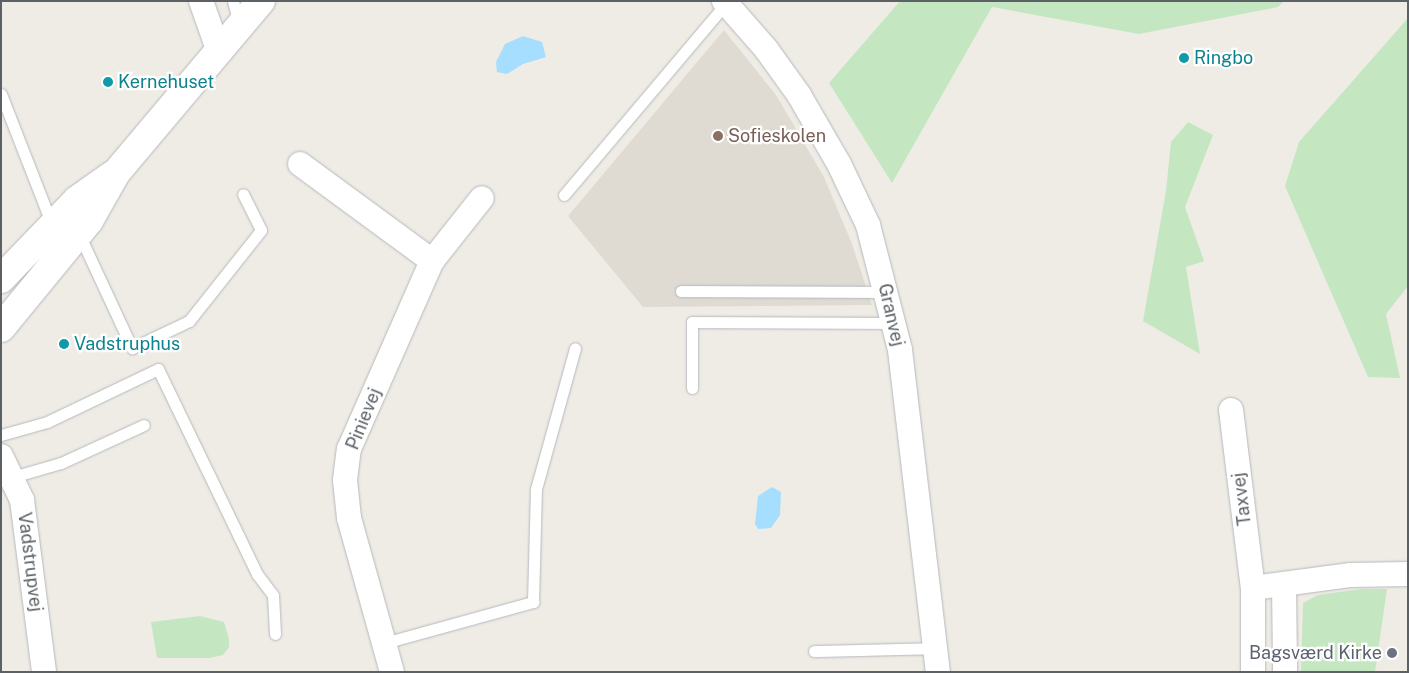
<!DOCTYPE html>
<html>
<head>
<meta charset="utf-8">
<style>
  body { margin:0 }
  #map { position:relative; width:1409px; height:673px; overflow:hidden; background:#efece5; font-family:"Public Sans",sans-serif }
  div>[style] { position:absolute }
  .education>* { inset:0; background:#dfdbd3 }
  .green>* { inset:0; background:#c4e7c1 }
  .water>* { inset:0; background:#a5deff }
  .roads { filter:drop-shadow(0 0 1px #b5b8bc) drop-shadow(0 0 1px #b5b8bc) }
  .lane>* { height:11px; margin:-5.5px; padding:0 5.5px; transform-origin:5.5px; border-radius:5.5px; background:#fff }
  .street>* { height:24px; margin:-12px; padding:0 12px; transform-origin:12px; border-radius:12px; background:#fff }
  .secondary>* { height:28px; margin:-14px; padding:0 14px; transform-origin:14px; border-radius:14px; background:#fff }
  .dots>* { width:14px; height:14px; translate:-50% -50%; box-sizing:border-box; border:2px solid #fff; border-radius:50% }
  span { translate:-50% -50%; white-space:nowrap; text-align:center; line-height:1.15; -webkit-text-stroke:4.5px #fff; paint-order:stroke }
  .culture-label { font-size:18px; color:#0d838f }
  .left { translate:0 -50%; text-align:left }
  .education-label { font-size:18px; color:#785e54 }
  .street-label { font-size:18px; color:#5c6165 }
  .worship-label { font-size:18px; color:#5b616d }
  .right { translate:-100% -50%; text-align:right }
  .frame { position:absolute; inset:0; border:2px solid #5c6165; pointer-events:none }
</style>
</head>
<body>
<div id="map">
  <div class="education">
    <i style="clip-path:polygon(724px 30px,776px 95px,824px 177px,852px 244px,872px 305px,643px 307px,568px 216px)"></i>
  </div>
  <div class="green">
    <i style="clip-path:polygon(900px 1px,1284px 1px,1278px 7px,1139px 34px,992px 7px,892px 183px,829px 83px)"></i>
    <i style="clip-path:polygon(1408px 18px,1408px 286px,1386px 314px,1400px 378px,1368px 377px,1285px 186px,1299px 142px)"></i>
    <i style="clip-path:polygon(1188px 122px,1213px 135px,1185px 207px,1204px 261px,1186px 267px,1200px 354px,1143px 321px,1166px 191px,1171px 142px)"></i>
    <i style="clip-path:polygon(1361px 589px,1387px 589px,1375px 672px,1301px 672px,1303px 603px,1318px 595px)"></i>
    <i style="clip-path:polygon(200px 616px,224px 622px,229px 639px,229px 647px,223px 655px,210px 658px,157px 658px,151px 622px)"></i>
  </div>
  <div class="water">
    <i style="clip-path:polygon(523px 36px,542px 42px,546px 57px,523px 64px,507px 74px,497px 72px,496px 62px,505px 44px)"></i>
    <i style="clip-path:polygon(772px 487px,781px 492px,780px 515px,771px 528px,758px 529px,755px 524px,758px 496px)"></i>
  </div>
  <div class="roads">
    <div class="lane">
      <i style="left:233px;top:1px;width:23px;rotate:75deg"></i>
      <i style="left:1px;top:94px;width:141px;rotate:68.7deg"></i>
      <i style="left:564px;top:195px;width:251px;rotate:-49.8deg"></i>
      <i style="left:79px;top:234px;width:126px;rotate:65.1deg"></i>
      <i style="left:132px;top:348px;width:63px;rotate:-25.3deg"></i>
      <i style="left:189px;top:321px;width:116px;rotate:-51.6deg"></i>
      <i style="left:261px;top:230px;width:40px;rotate:-116.6deg"></i>
      <i style="left:681px;top:291px;width:206px;rotate:0.3deg"></i>
      <i style="left:692px;top:388px;width:66px;rotate:-90deg"></i>
      <i style="left:692px;top:322px;width:202px;rotate:0.3deg"></i>
      <i style="left:1px;top:435px;width:48px;rotate:-15.8deg"></i>
      <i style="left:47px;top:422px;width:123px;rotate:-25.5deg"></i>
      <i style="left:158px;top:369px;width:228px;rotate:64.2deg"></i>
      <i style="left:257px;top:574px;width:26px;rotate:53deg"></i>
      <i style="left:273px;top:595px;width:39px;rotate:87deg"></i>
      <i style="left:9px;top:478px;width:54px;rotate:-16.1deg"></i>
      <i style="left:61px;top:463px;width:91px;rotate:-24.6deg"></i>
      <i style="left:384px;top:643px;width:155px;rotate:-15.4deg"></i>
      <i style="left:533px;top:602px;width:113px;rotate:-88.5deg"></i>
      <i style="left:536px;top:489px;width:146px;rotate:-74.5deg"></i>
      <i style="left:814px;top:651px;width:121px;rotate:-1.4deg"></i>
    </div>
    <div class="street">
      <i style="left:201px;top:1px;width:54px;rotate:70.6deg"></i>
      <i style="left:724px;top:1px;width:64px;rotate:48.8deg"></i>
      <i style="left:766px;top:49px;width:57px;rotate:54.3deg"></i>
      <i style="left:799px;top:95px;width:80px;rotate:59.9deg"></i>
      <i style="left:839px;top:164px;width:68px;rotate:64.6deg"></i>
      <i style="left:868px;top:225px;width:129px;rotate:75.6deg"></i>
      <i style="left:900px;top:350px;width:324px;rotate:83.3deg"></i>
      <i style="left:300px;top:164px;width:164px;rotate:36.3deg"></i>
      <i style="left:1231px;top:410px;width:179px;rotate:83deg"></i>
      <i style="left:1253px;top:588px;width:84px;rotate:90deg"></i>
      <i style="left:1px;top:456px;width:49px;rotate:64.5deg"></i>
      <i style="left:22px;top:500px;width:173px;rotate:82.7deg"></i>
      <i style="left:1284px;top:584px;width:88px;rotate:89.3deg"></i>
      <i style="left:1253px;top:588px;width:99px;rotate:-7.6deg"></i>
      <i style="left:1351px;top:575px;width:57px;rotate:-1deg"></i>
      <i style="left:392px;top:672px;width:160px;rotate:-105.6deg"></i>
      <i style="left:349px;top:518px;width:38px;rotate:-96deg"></i>
      <i style="left:345px;top:480px;width:31px;rotate:-83deg"></i>
      <i style="left:349px;top:449px;width:206px;rotate:-66.2deg"></i>
      <i style="left:432px;top:261px;width:80px;rotate:-51.6deg"></i>
    </div>
    <div class="secondary">
      <i style="left:1px;top:279px;width:110px;rotate:-46.1deg"></i>
      <i style="left:77px;top:200px;width:43px;rotate:-35.5deg"></i>
      <i style="left:1px;top:328px;width:139px;rotate:-50.6deg"></i>
      <i style="left:89px;top:221px;width:55px;rotate:-60.6deg"></i>
      <i style="left:116px;top:173px;width:225px;rotate:-49.9deg"></i>
    </div>
  </div>
  <div class="dots">
    <i style="left:1184px;top:58px;background:#0f9aa8"></i>
    <i style="left:108px;top:82px;background:#0f9aa8"></i>
    <i style="left:718px;top:136px;background:#8d6e63"></i>
    <i style="left:64px;top:344px;background:#0f9aa8"></i>
    <i style="left:1392px;top:653px;background:#6b7280"></i>
  </div>
  <div class="culture-label">
    <span class="left" style="left:1194px;top:58px">Ringbo</span>
    <span class="left" style="left:118px;top:82px">Kernehuset</span>
    <span class="left" style="left:74px;top:344px">Vadstruphus</span>
  </div>
  <div class="education-label">
    <span class="left" style="left:728px;top:136px">Sofieskolen</span>
  </div>
  <div class="street-label">
    <span style="left:891px;top:315px;rotate:77deg">Granvej</span>
    <span style="left:364px;top:419px;rotate:-68deg">Pinievej</span>
    <span style="left:1242px;top:499px;rotate:-97deg">Taxvej</span>
    <span style="left:30px;top:562px;rotate:83deg">Vadstrupvej</span>
  </div>
  <div class="worship-label">
    <span class="right" style="left:1382px;top:653px">Bagsværd Kirke</span>
  </div>
  <div class="frame"></div>
</div>
</body>
</html>
